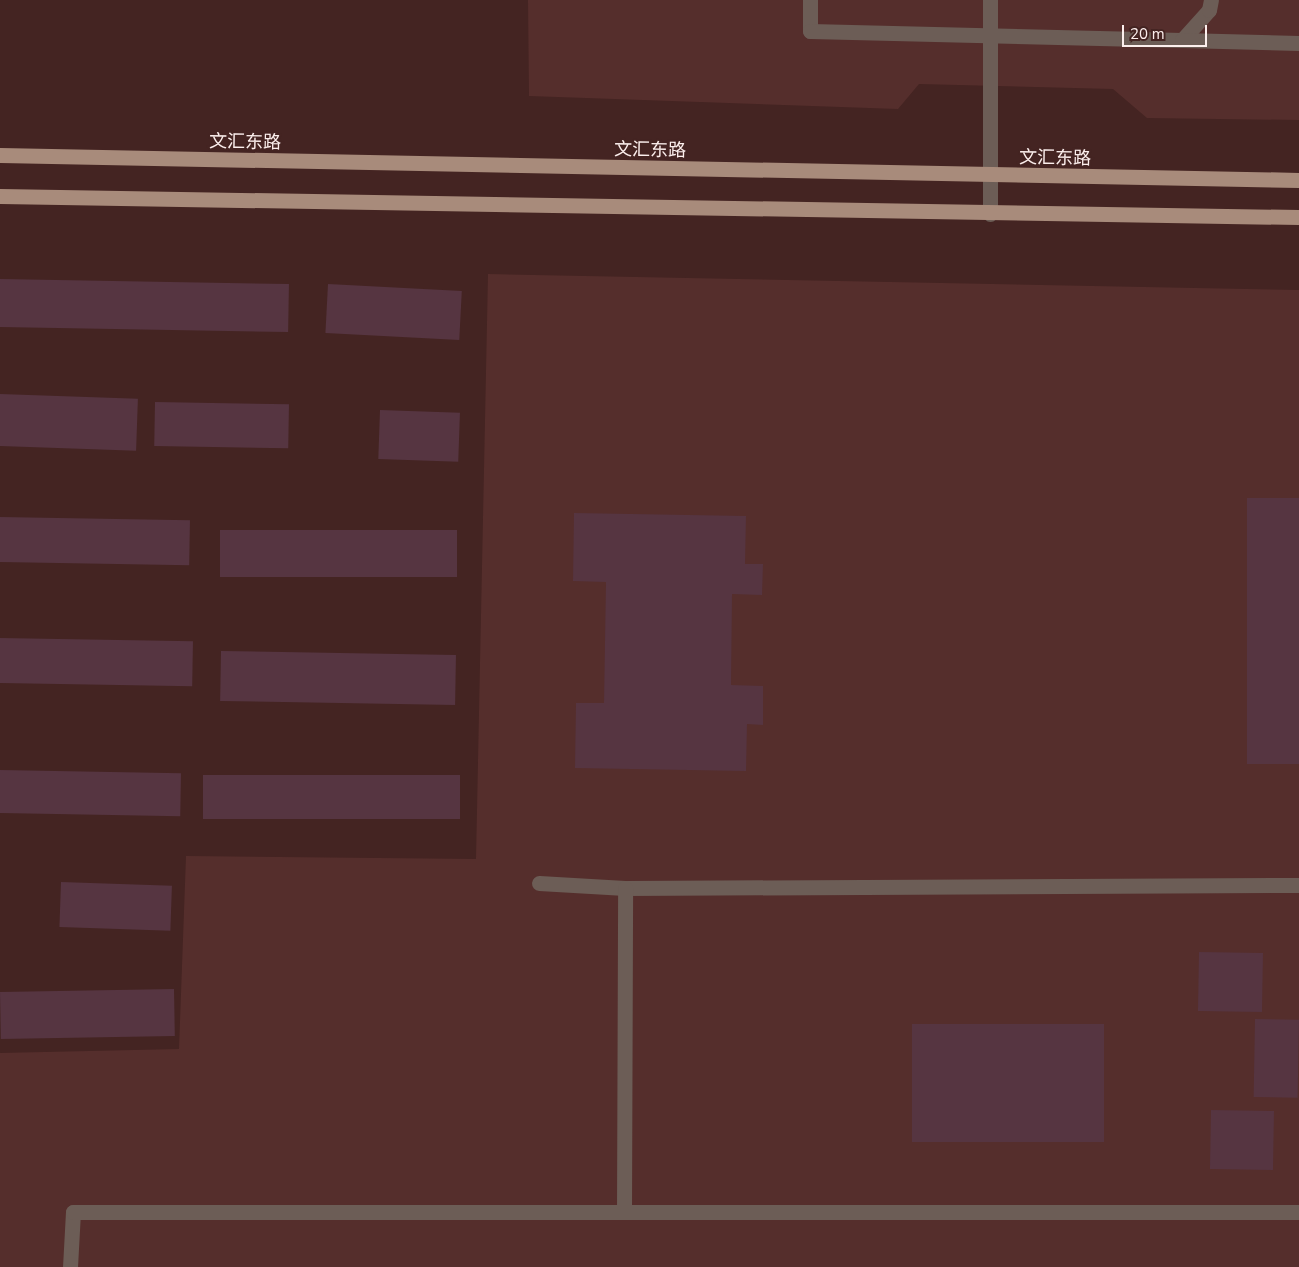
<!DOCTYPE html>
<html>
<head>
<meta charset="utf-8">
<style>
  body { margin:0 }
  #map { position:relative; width:1299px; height:1267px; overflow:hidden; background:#442422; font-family:"Nunito Sans","Noto Sans SC",sans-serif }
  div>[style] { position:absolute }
  .built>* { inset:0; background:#552e2c }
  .building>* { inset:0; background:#563541; transform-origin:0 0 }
  .minor>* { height:15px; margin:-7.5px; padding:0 7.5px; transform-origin:7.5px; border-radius:7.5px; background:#6c5d56 }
  .major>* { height:15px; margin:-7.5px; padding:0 7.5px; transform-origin:7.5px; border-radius:7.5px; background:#a88b7b }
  span { translate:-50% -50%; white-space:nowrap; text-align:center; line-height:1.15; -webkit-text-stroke:4px #442422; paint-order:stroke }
  .street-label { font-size:18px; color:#fcefed }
  .scale { position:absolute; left:1122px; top:25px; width:85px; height:22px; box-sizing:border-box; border:2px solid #fcefed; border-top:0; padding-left:6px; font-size:15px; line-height:18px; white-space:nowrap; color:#fcefed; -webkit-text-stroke:4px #442422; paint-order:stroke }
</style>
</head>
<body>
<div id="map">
  <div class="built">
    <i style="clip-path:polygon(528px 0,1299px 0,1299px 120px,1147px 118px,1113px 89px,919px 84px,898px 109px,529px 96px)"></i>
    <i style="clip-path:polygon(488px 274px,1299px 290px,1299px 1267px,0 1267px,0 1053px,179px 1049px,186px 856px,476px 859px)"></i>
  </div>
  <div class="building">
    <i style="left:0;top:279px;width:289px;height:48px;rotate:1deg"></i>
    <i style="left:328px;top:284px;width:134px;height:49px;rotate:3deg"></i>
    <i style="left:0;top:394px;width:138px;height:52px;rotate:2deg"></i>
    <i style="left:155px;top:402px;width:134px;height:44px;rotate:1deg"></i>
    <i style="left:380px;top:410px;width:80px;height:49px;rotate:2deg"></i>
    <i style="left:1247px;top:498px;width:52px;height:266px"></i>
    <i style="clip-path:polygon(574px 513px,746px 516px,745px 564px,763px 564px,762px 595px,732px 594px,731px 685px,763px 686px,763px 725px,747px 724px,746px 771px,575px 768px,576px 703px,604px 703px,606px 582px,573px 581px)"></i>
    <i style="left:0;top:517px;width:190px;height:45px;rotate:1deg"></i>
    <i style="left:220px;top:530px;width:237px;height:47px"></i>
    <i style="left:0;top:638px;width:193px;height:45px;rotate:1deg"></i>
    <i style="left:221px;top:651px;width:235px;height:50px;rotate:1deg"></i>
    <i style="left:0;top:770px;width:181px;height:43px;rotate:1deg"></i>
    <i style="left:203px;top:775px;width:257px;height:44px"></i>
    <i style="left:61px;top:882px;width:111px;height:45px;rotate:2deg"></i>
    <i style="left:1199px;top:952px;width:64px;height:59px;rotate:1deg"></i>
    <i style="left:174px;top:989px;width:47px;height:174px;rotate:89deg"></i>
    <i style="left:1255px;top:1019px;width:44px;height:78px;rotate:1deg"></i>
    <i style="left:912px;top:1024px;width:192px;height:118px"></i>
    <i style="left:1211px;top:1110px;width:63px;height:59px;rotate:1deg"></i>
  </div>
  <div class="minor">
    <i style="left:810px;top:0;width:31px;rotate:90deg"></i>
    <i style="left:810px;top:31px;width:372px;rotate:1.4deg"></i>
    <i style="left:1182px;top:40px;width:40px;rotate:-48deg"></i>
    <i style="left:1209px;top:10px;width:10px;rotate:-79deg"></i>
    <i style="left:990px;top:0;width:214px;rotate:90deg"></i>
    <i style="left:1182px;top:40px;width:117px;rotate:1.5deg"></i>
    <i style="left:539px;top:883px;width:86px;rotate:3.3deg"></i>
    <i style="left:625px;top:888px;width:674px;rotate:-0.26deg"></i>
    <i style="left:624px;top:1212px;width:324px;rotate:-89.8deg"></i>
    <i style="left:70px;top:1267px;width:55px;rotate:-86.9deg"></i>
    <i style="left:73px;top:1212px;width:1226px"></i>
  </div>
  <div class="major">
    <i style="left:0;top:155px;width:1299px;rotate:1.1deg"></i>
    <i style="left:0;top:196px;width:1299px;rotate:0.93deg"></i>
  </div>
  <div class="street-label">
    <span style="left:245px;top:142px;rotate:1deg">文汇东路</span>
    <span style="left:650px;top:150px;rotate:1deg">文汇东路</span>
    <span style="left:1055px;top:158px;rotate:1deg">文汇东路</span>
  </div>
  <div class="scale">20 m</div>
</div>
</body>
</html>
